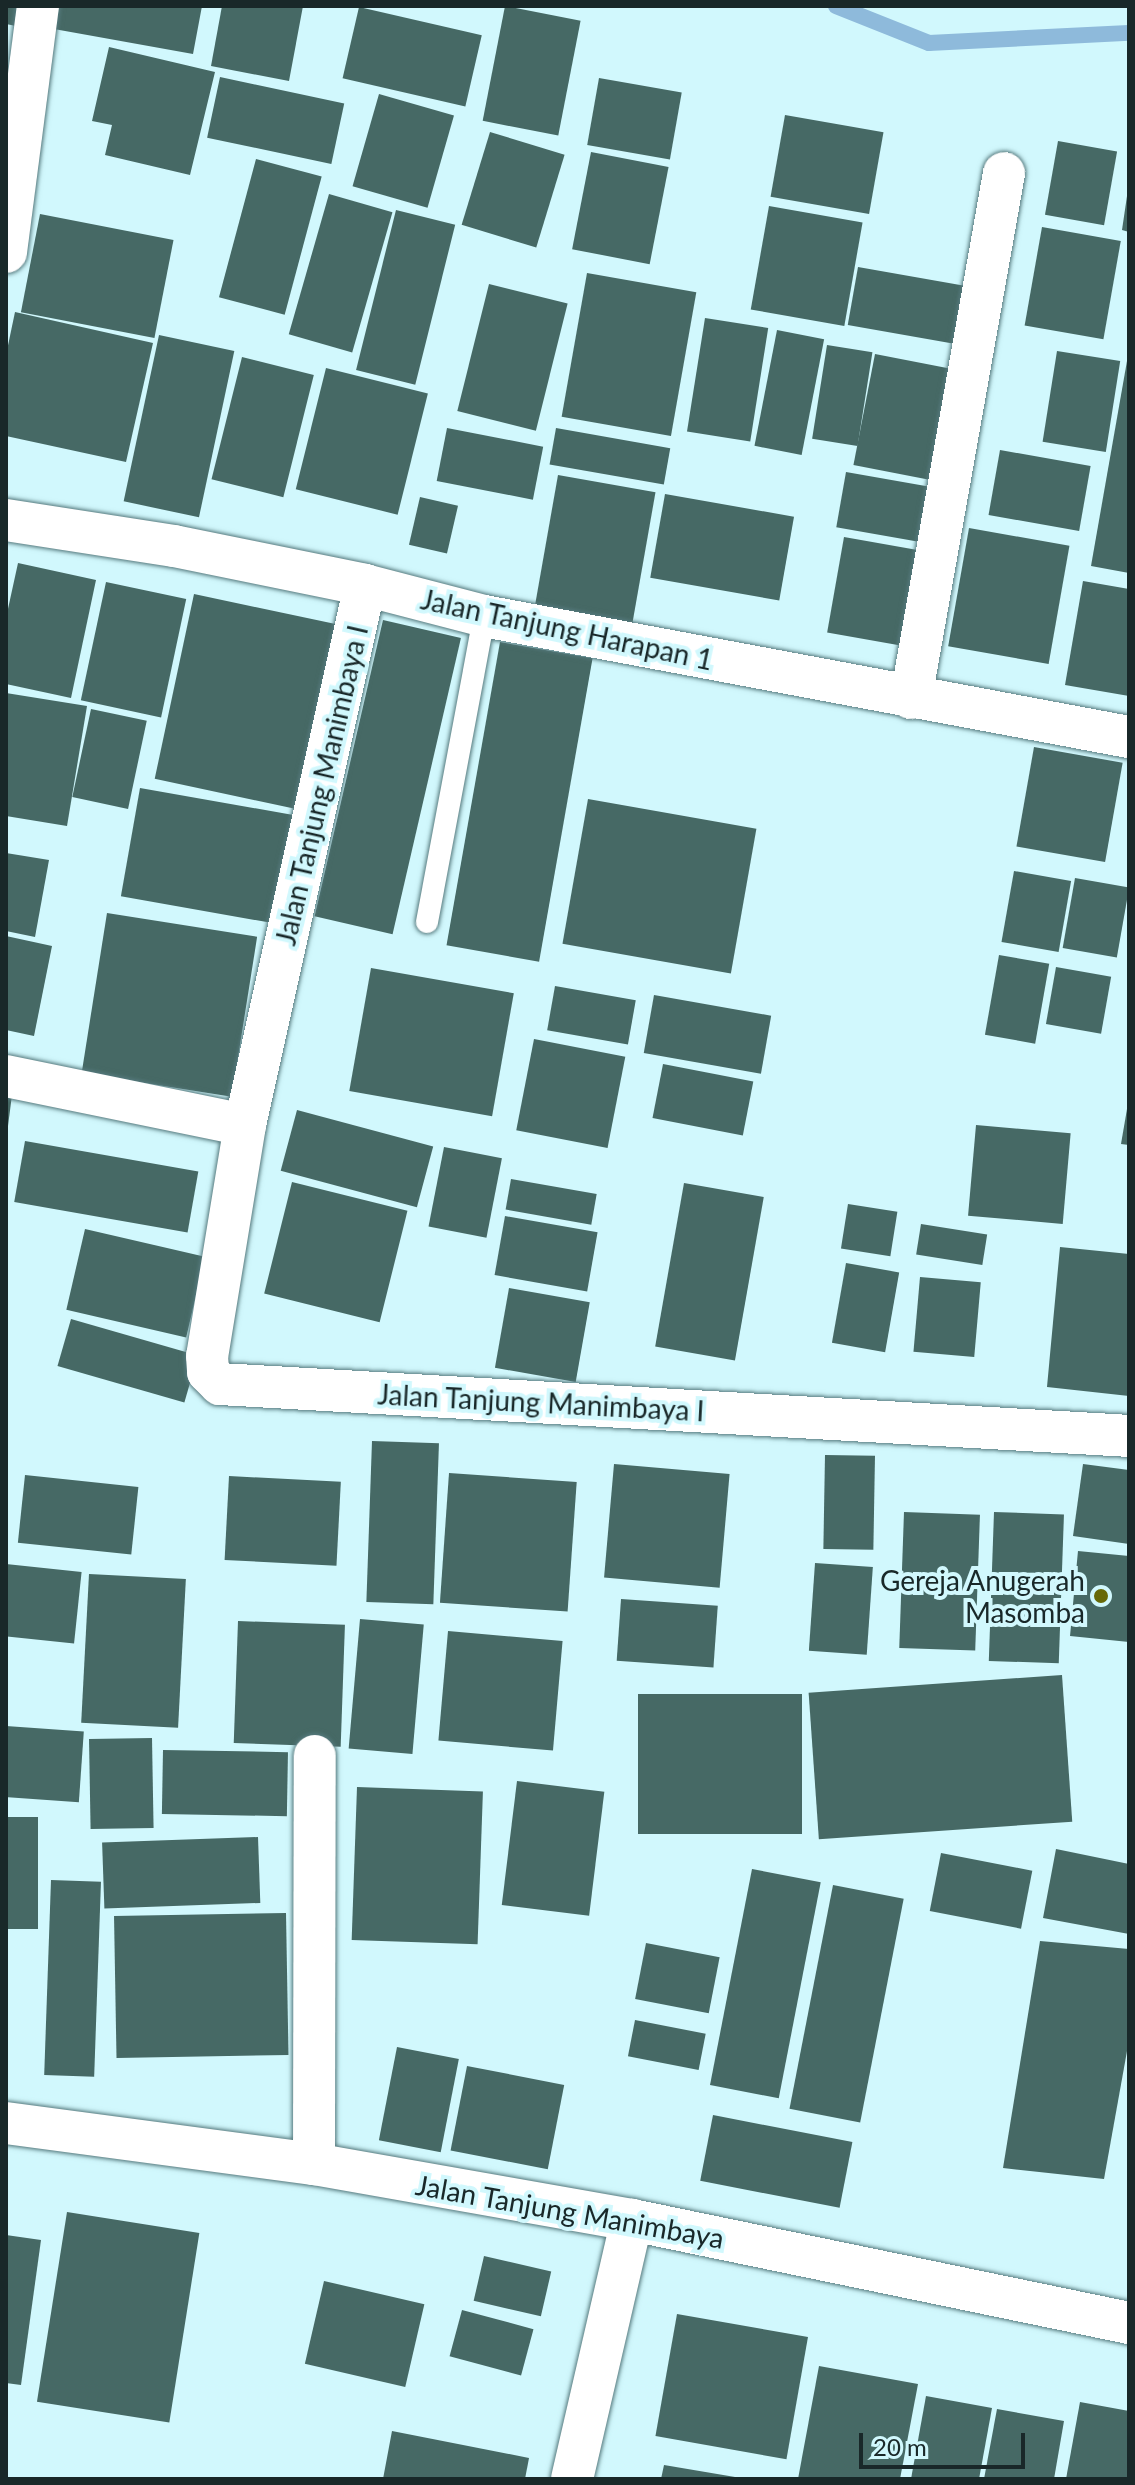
<!DOCTYPE html>
<html>
<head>
<meta charset="utf-8">
<style>
  body { margin:0 }
  #map { position:relative; width:1135px; height:2485px; overflow:hidden; background:#d1f8fd; font-family:Lato,sans-serif }
  div>[style] { position:absolute }
  .stream>* { height:16px; margin:-8px; padding:0 8px; transform-origin:8px; border-radius:8px; background:#8ebadb }
  .building>* { inset:0; background:#466965; transform-origin:0 0 }
  .roads { filter:drop-shadow(0 0 2px #567a7e) drop-shadow(0 0 2px #567a7e) }
  .lane>* { height:22px; margin:-11px; padding:0 11px; transform-origin:11px; border-radius:11px; background:#fff }
  .street>* { height:42px; margin:-21px; padding:0 21px; transform-origin:21px; border-radius:21px; background:#fff }
  .dots>* { width:22px; height:22px; translate:-50% -50%; box-sizing:border-box; border:4px solid #d1f8fd; border-radius:50% }
  span { translate:-50% -50%; white-space:nowrap; text-align:center; line-height:1.15; -webkit-text-stroke:8px #d1f8fd; paint-order:stroke }
  .street-label { font-size:28px; color:#192829 }
  .poi-label { font-size:28px; color:#192829 }
  .right { translate:-100% -50%; text-align:right }
  .frame { position:absolute; inset:0; border:8px solid #192829; pointer-events:none }
  .scale { position:absolute; left:859px; top:2433px; width:166px; height:36px; box-sizing:border-box; border:4px solid #192829; border-top:0; padding-left:10px; font-size:24px; line-height:28px; white-space:nowrap; color:#192829; -webkit-text-stroke:6px #d1f8fd; paint-order:stroke }
</style>
</head>
<body>
<div id="map">
  <div class="stream">
    <i style="left:836px;top:6px;width:100px;rotate:21.7deg"></i>
    <i style="left:929px;top:43px;width:200px;rotate:-2.9deg"></i>
  </div>
  <div class="building">
    <i style="clip-path:polygon(6px 6px,25px 6px,21px 27px,6px 24px)"></i>
    <i style="clip-path:polygon(59px 6px,202px 6px,193px 54px,54px 29px)"></i>
    <i style="clip-path:polygon(222px 6px,303px 6px,289px 81px,211px 66px)"></i>
    <i style="left:505px;top:6px;width:77px;height:117px;rotate:11deg"></i>
    <i style="left:359px;top:7px;width:126px;height:73px;rotate:13deg"></i>
    <i style="clip-path:polygon(109px 47px,215px 72px,190px 175px,105px 155px,112px 125px,92px 121px)"></i>
    <i style="left:220px;top:77px;width:127px;height:62px;rotate:12deg"></i>
    <i style="left:599px;top:78px;width:84px;height:68px;rotate:10deg"></i>
    <i style="left:379px;top:94px;width:78px;height:96px;rotate:16deg"></i>
    <i style="left:785px;top:115px;width:100px;height:83px;rotate:10deg"></i>
    <i style="left:490px;top:132px;width:78px;height:97px;rotate:17deg"></i>
    <i style="left:1058px;top:141px;width:60px;height:75px;rotate:10deg"></i>
    <i style="left:591px;top:152px;width:79px;height:99px;rotate:11deg"></i>
    <i style="left:256px;top:159px;width:68px;height:143px;rotate:15deg"></i>
    <i style="left:329px;top:194px;width:66px;height:146px;rotate:16deg"></i>
    <i style="clip-path:polygon(1127px 196px,1129px 196px,1129px 232px,1122px 230px)"></i>
    <i style="left:769px;top:206px;width:95px;height:105px;rotate:10deg"></i>
    <i style="left:396px;top:210px;width:61px;height:165px;rotate:14deg"></i>
    <i style="left:40px;top:214px;width:136px;height:100px;rotate:11deg"></i>
    <i style="left:1042px;top:227px;width:80px;height:100px;rotate:10deg"></i>
    <i style="left:858px;top:267px;width:121px;height:59px;rotate:10deg"></i>
    <i style="left:587px;top:273px;width:111px;height:146px;rotate:10deg"></i>
    <i style="left:489px;top:284px;width:81px;height:131px;rotate:14deg"></i>
    <i style="clip-path:polygon(15px 312px,153px 343px,126px 462px,6px 436px,6px 355px)"></i>
    <i style="left:705px;top:318px;width:64px;height:115px;rotate:9deg"></i>
    <i style="left:777px;top:330px;width:48px;height:118px;rotate:11deg"></i>
    <i style="left:159px;top:335px;width:77px;height:170px;rotate:12deg"></i>
    <i style="left:827px;top:345px;width:46px;height:95px;rotate:9deg"></i>
    <i style="left:1057px;top:351px;width:64px;height:92px;rotate:9deg"></i>
    <i style="left:875px;top:354px;width:93px;height:113px;rotate:11deg"></i>
    <i style="left:242px;top:357px;width:74px;height:126px;rotate:14deg"></i>
    <i style="clip-path:polygon(1127px 361px,1129px 361px,1129px 573px,1091px 566px)"></i>
    <i style="left:326px;top:368px;width:105px;height:125px;rotate:14deg"></i>
    <i style="left:447px;top:428px;width:98px;height:54px;rotate:11deg"></i>
    <i style="left:556px;top:428px;width:116px;height:37px;rotate:10deg"></i>
    <i style="left:1000px;top:450px;width:92px;height:66px;rotate:10deg"></i>
    <i style="left:846px;top:472px;width:88px;height:56px;rotate:10deg"></i>
    <i style="left:558px;top:475px;width:99px;height:145px;rotate:10deg"></i>
    <i style="left:665px;top:494px;width:131px;height:85px;rotate:10deg"></i>
    <i style="left:420px;top:497px;width:39px;height:49px;rotate:13deg"></i>
    <i style="left:969px;top:528px;width:102px;height:120px;rotate:10deg"></i>
    <i style="left:844px;top:537px;width:76px;height:97px;rotate:10deg"></i>
    <i style="clip-path:polygon(18px 563px,96px 580px,71px 698px,6px 684px,6px 618px)"></i>
    <i style="clip-path:polygon(1083px 581px,1129px 589px,1129px 696px,1065px 685px)"></i>
    <i style="left:106px;top:582px;width:82px;height:121px;rotate:12deg"></i>
    <i style="left:194px;top:594px;width:147px;height:189px;rotate:12deg"></i>
    <i style="left:383px;top:620px;width:80px;height:304px;rotate:13deg"></i>
    <i style="left:500px;top:642px;width:94px;height:308px;rotate:10deg"></i>
    <i style="clip-path:polygon(6px 693px,87px 706px,67px 826px,6px 816px)"></i>
    <i style="left:91px;top:709px;width:57px;height:90px;rotate:12deg"></i>
    <i style="left:1034px;top:747px;width:90px;height:101px;rotate:10deg"></i>
    <i style="left:140px;top:788px;width:167px;height:110px;rotate:10deg"></i>
    <i style="left:588px;top:799px;width:171px;height:147px;rotate:10deg"></i>
    <i style="clip-path:polygon(6px 853px,49px 860px,35px 937px,6px 931px)"></i>
    <i style="left:1014px;top:871px;width:58px;height:72px;rotate:10deg"></i>
    <i style="left:1075px;top:878px;width:55px;height:71px;rotate:10deg"></i>
    <i style="left:107px;top:913px;width:152px;height:162px;rotate:9deg"></i>
    <i style="clip-path:polygon(6px 936px,52px 946px,34px 1036px,6px 1030px)"></i>
    <i style="left:999px;top:955px;width:51px;height:81px;rotate:10deg"></i>
    <i style="left:1056px;top:967px;width:56px;height:58px;rotate:10deg"></i>
    <i style="left:371px;top:968px;width:145px;height:125px;rotate:10deg"></i>
    <i style="left:555px;top:986px;width:82px;height:45px;rotate:10deg"></i>
    <i style="left:654px;top:995px;width:119px;height:59px;rotate:10deg"></i>
    <i style="left:534px;top:1039px;width:93px;height:93px;rotate:11deg"></i>
    <i style="left:663px;top:1064px;width:92px;height:55px;rotate:11deg"></i>
    <i style="clip-path:polygon(6px 1086px,13px 1087px,8px 1126px,6px 1126px)"></i>
    <i style="clip-path:polygon(1127px 1109px,1129px 1109px,1129px 1145px,1121px 1144px)"></i>
    <i style="left:297px;top:1110px;width:141px;height:63px;rotate:15deg"></i>
    <i style="left:976px;top:1125px;width:95px;height:91px;rotate:5deg"></i>
    <i style="left:25px;top:1141px;width:176px;height:62px;rotate:10deg"></i>
    <i style="left:444px;top:1147px;width:59px;height:81px;rotate:11deg"></i>
    <i style="left:511px;top:1179px;width:87px;height:31px;rotate:10deg"></i>
    <i style="left:292px;top:1182px;width:119px;height:115px;rotate:14deg"></i>
    <i style="left:684px;top:1183px;width:81px;height:166px;rotate:10deg"></i>
    <i style="left:848px;top:1204px;width:50px;height:45px;rotate:9deg"></i>
    <i style="left:505px;top:1216px;width:94px;height:60px;rotate:10deg"></i>
    <i style="left:921px;top:1224px;width:67px;height:31px;rotate:9deg"></i>
    <i style="left:85px;top:1229px;width:123px;height:83px;rotate:13deg"></i>
    <i style="clip-path:polygon(1060px 1247px,1129px 1254px,1129px 1396px,1047px 1387px)"></i>
    <i style="left:846px;top:1263px;width:54px;height:81px;rotate:10deg"></i>
    <i style="left:920px;top:1277px;width:61px;height:75px;rotate:5deg"></i>
    <i style="left:509px;top:1288px;width:82px;height:81px;rotate:10deg"></i>
    <i style="left:71px;top:1319px;width:132px;height:49px;rotate:16deg"></i>
    <i style="left:372px;top:1441px;width:67px;height:161px;rotate:2deg"></i>
    <i style="left:825px;top:1455px;width:50px;height:94px;rotate:1deg"></i>
    <i style="left:614px;top:1464px;width:116px;height:114px;rotate:5deg"></i>
    <i style="clip-path:polygon(1083px 1464px,1129px 1470px,1129px 1544px,1073px 1536px)"></i>
    <i style="left:449px;top:1473px;width:128px;height:130px;rotate:4deg"></i>
    <i style="left:25px;top:1475px;width:114px;height:68px;rotate:6deg"></i>
    <i style="left:229px;top:1476px;width:112px;height:84px;rotate:3deg"></i>
    <i style="left:904px;top:1512px;width:76px;height:136px;rotate:2deg"></i>
    <i style="left:994px;top:1512px;width:70px;height:149px;rotate:2deg"></i>
    <i style="clip-path:polygon(1078px 1551px,1129px 1556px,1129px 1642px,1070px 1636px)"></i>
    <i style="left:815px;top:1563px;width:58px;height:88px;rotate:4deg"></i>
    <i style="left:6px;top:1564px;width:76px;height:72px;rotate:6deg"></i>
    <i style="left:89px;top:1574px;width:97px;height:149px;rotate:3deg"></i>
    <i style="left:621px;top:1599px;width:97px;height:62px;rotate:4deg"></i>
    <i style="left:360px;top:1619px;width:64px;height:130px;rotate:5deg"></i>
    <i style="left:238px;top:1621px;width:107px;height:122px;rotate:2deg"></i>
    <i style="left:448px;top:1631px;width:115px;height:110px;rotate:5deg"></i>
    <i style="left:1062px;top:1675px;width:147px;height:254px;rotate:86deg"></i>
    <i style="left:638px;top:1694px;width:164px;height:140px"></i>
    <i style="left:6px;top:1726px;width:78px;height:71px;rotate:4deg"></i>
    <i style="left:152px;top:1738px;width:90px;height:63px;rotate:89deg"></i>
    <i style="left:163px;top:1750px;width:125px;height:64px;rotate:1deg"></i>
    <i style="left:517px;top:1781px;width:88px;height:125px;rotate:7deg"></i>
    <i style="left:357px;top:1787px;width:126px;height:153px;rotate:2deg"></i>
    <i style="left:6px;top:1817px;width:32px;height:112px"></i>
    <i style="left:258px;top:1837px;width:66px;height:156px;rotate:88deg"></i>
    <i style="clip-path:polygon(1056px 1849px,1129px 1864px,1129px 1934px,1043px 1918px)"></i>
    <i style="left:941px;top:1853px;width:93px;height:59px;rotate:11deg"></i>
    <i style="left:752px;top:1869px;width:70px;height:220px;rotate:11deg"></i>
    <i style="left:51px;top:1880px;width:50px;height:195px;rotate:2deg"></i>
    <i style="left:833px;top:1885px;width:72px;height:228px;rotate:11deg"></i>
    <i style="left:286px;top:1913px;width:142px;height:172px;rotate:89deg"></i>
    <i style="clip-path:polygon(1040px 1941px,1129px 1949px,1129px 2040px,1104px 2179px,1003px 2168px)"></i>
    <i style="left:646px;top:1943px;width:75px;height:57px;rotate:11deg"></i>
    <i style="left:635px;top:2020px;width:72px;height:37px;rotate:11deg"></i>
    <i style="left:397px;top:2047px;width:63px;height:95px;rotate:11deg"></i>
    <i style="left:467px;top:2066px;width:99px;height:86px;rotate:11deg"></i>
    <i style="left:713px;top:2115px;width:142px;height:67px;rotate:11deg"></i>
    <i style="left:67px;top:2212px;width:134px;height:192px;rotate:9deg"></i>
    <i style="clip-path:polygon(6px 2235px,41px 2240px,21px 2385px,6px 2383px)"></i>
    <i style="left:484px;top:2256px;width:69px;height:46px;rotate:13deg"></i>
    <i style="left:324px;top:2281px;width:103px;height:85px;rotate:13deg"></i>
    <i style="left:462px;top:2310px;width:74px;height:48px;rotate:15deg"></i>
    <i style="left:677px;top:2314px;width:133px;height:124px;rotate:10deg"></i>
    <i style="clip-path:polygon(819px 2366px,918px 2384px,900px 2479px,798px 2479px)"></i>
    <i style="clip-path:polygon(926px 2396px,992px 2408px,979px 2479px,911px 2479px)"></i>
    <i style="clip-path:polygon(1080px 2402px,1129px 2411px,1129px 2479px,1066px 2479px)"></i>
    <i style="clip-path:polygon(997px 2409px,1064px 2421px,1054px 2479px,984px 2479px)"></i>
    <i style="clip-path:polygon(392px 2431px,529px 2458px,525px 2479px,383px 2479px)"></i>
    <i style="clip-path:polygon(664px 2465px,735px 2477px,735px 2479px,661px 2479px)"></i>
  </div>
  <div class="roads">
    <div class="lane">
      <i style="left:427px;top:922px;width:311px;rotate:-79.4deg"></i>
    </div>
    <div class="street">
      <i style="left:6px;top:252px;width:248px;rotate:-82.6deg"></i>
      <i style="left:6px;top:520px;width:170px;rotate:8.8deg"></i>
      <i style="left:174px;top:546px;width:195px;rotate:11.5deg"></i>
      <i style="left:365px;top:585px;width:123px;rotate:14.6deg"></i>
      <i style="left:484px;top:616px;width:656px;rotate:10.63deg"></i>
      <i style="left:365px;top:585px;width:553px;rotate:102.53deg"></i>
      <i style="left:245px;top:1125px;width:234px;rotate:99.3deg"></i>
      <i style="left:207px;top:1356px;width:16px;rotate:86deg"></i>
      <i style="left:208px;top:1372px;width:17px;rotate:45deg"></i>
      <i style="left:220px;top:1384px;width:910px;rotate:3.27deg"></i>
      <i style="left:911px;top:698px;width:533px;rotate:-79.95deg"></i>
      <i style="left:6px;top:1076px;width:244px;rotate:11.6deg"></i>
      <i style="left:6px;top:2123px;width:311px;rotate:7.6deg"></i>
      <i style="left:314px;top:2164px;width:323px;rotate:10deg"></i>
      <i style="left:632px;top:2220px;width:508px;rotate:11.71deg"></i>
      <i style="left:314px;top:2164px;width:408px;rotate:-89.9deg"></i>
      <i style="left:572px;top:2479px;width:266px;rotate:-77deg"></i>
    </div>
  </div>
  <div class="dots">
    <i style="left:1101px;top:1596px;background:#666908"></i>
  </div>
  <div class="street-label">
    <span style="left:567px;top:629px;rotate:12deg">Jalan Tanjung Harapan 1</span>
    <span style="left:321px;top:785px;rotate:-77deg">Jalan Tanjung Manimbaya I</span>
    <span style="left:541px;top:1402px;rotate:3deg">Jalan Tanjung Manimbaya I</span>
    <span style="left:570px;top:2211px;rotate:10deg">Jalan Tanjung Manimbaya</span>
  </div>
  <div class="poi-label">
    <span class="right" style="left:1085px;top:1596px">Gereja Anugerah<br>Masomba</span>
  </div>
  <div class="frame"></div>
  <div class="scale">20 m</div>
</div>
</body>
</html>
